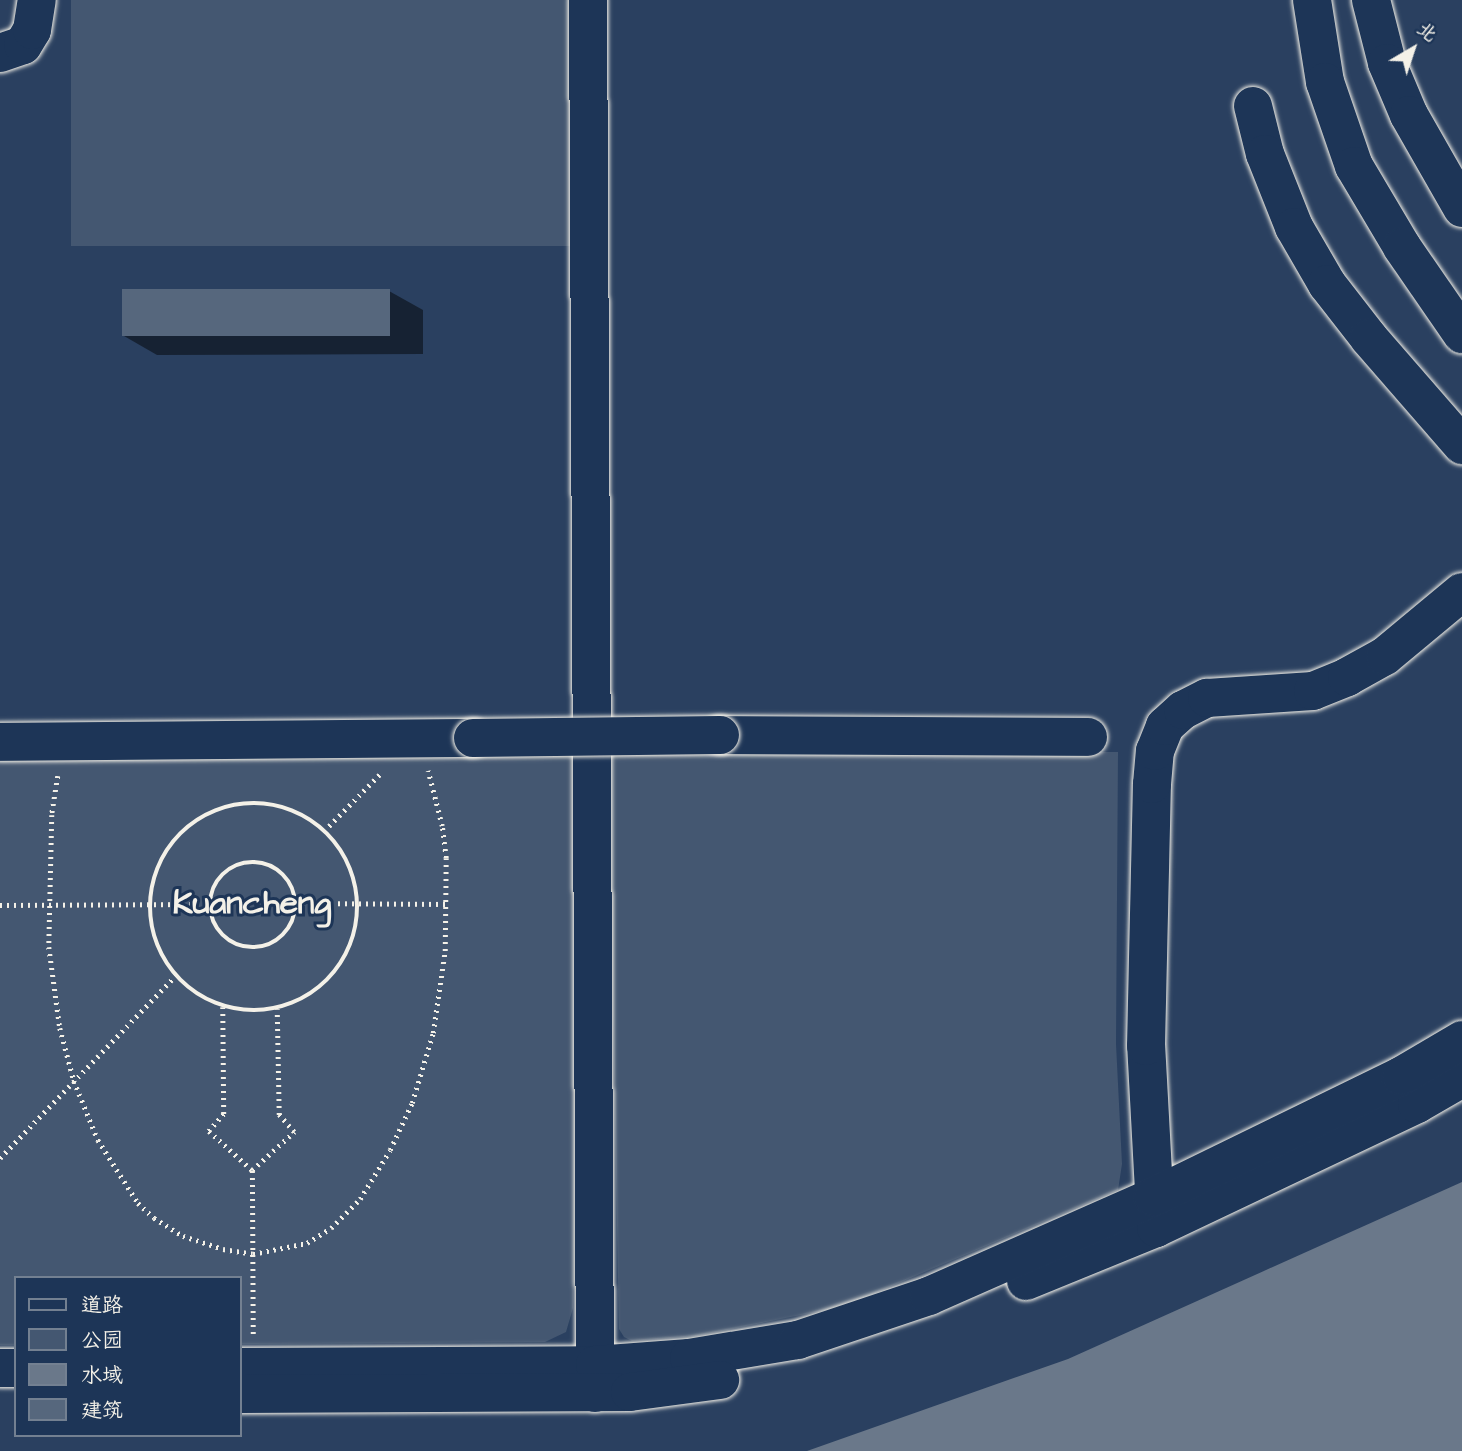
<!DOCTYPE html>
<html>
<head>
<meta charset="utf-8">
<style>
  body { margin:0 }
  #map { position:relative; width:1462px; height:1451px; overflow:hidden; background:#2a4060; font-family:"Architects Daughter","LXGW WenKai TC",sans-serif }
  div>[style] { position:absolute }
  .green>* { inset:0; background:#445771; transform-origin:0 0 }
  .water>* { inset:0; background:#6a788a }
  .shadow>* { inset:0; background:#0007 }
  .building>* { inset:0; background:#56677d; transform-origin:0 0 }
  .path>* { height:4.5px; margin-top:-2.25px; transform-origin:0; background:repeating-linear-gradient(90deg,#f4f1e8 0 2px,transparent 0 7px) }
  .path>.ring { margin:-2.25px; padding:0; box-sizing:content-box; background:none; border:4.5px solid #f4f1e8; border-radius:50% }
  .roads { filter:drop-shadow(0 0 2px #f4f1e8) drop-shadow(0 0 2px #f4f1e8) }
  .minor>* { height:38px; margin:-19px; padding:0 19px; transform-origin:19px; border-radius:19px; background:#1d3557 }
  .major>* { height:38px; margin:-19px; padding:0 19px; transform-origin:19px; border-radius:19px; background:#1d3557 }
  .bridges { filter:drop-shadow(0 0 2px #f4f1e8) drop-shadow(0 0 2px #f4f1e8) }
  .minor-bridge>* { height:38px; margin:-19px; padding:0 19px; transform-origin:19px; border-radius:19px; background:#1d3557 }
  span { translate:-50% -50%; white-space:nowrap; text-align:center; line-height:1.15; -webkit-text-stroke:6px #1d3557; paint-order:stroke }
  .town-label { font-size:33px; color:#f4f1e8; font-weight:700 }
  .legend { position:absolute; left:14px; top:1276px; width:228px; height:161px; box-sizing:border-box; background:#1d3557; border:2px solid #738091; margin:0; padding:9px 12px; list-style:none; font-size:21px; color:#f4f1e8 }
  .legend li { display:flex; align-items:center; gap:14px; height:35px }
  .legend b { width:35px; border:2px solid #738091 }
  .north { position:absolute; left:1378px; top:14px; width:70px; height:70px; -webkit-text-stroke:5px #1d3557; paint-order:stroke; rotate:39deg; font-size:19px; font-weight:700; line-height:28px; text-align:center; color:#f4f1e8 }
  .north::after { content:''; display:block; margin:auto; width:24px; height:32px; background:#f4f1e8; clip-path:polygon(50% 0,100% 100%,50% 72%,0 100%) }
</style>
</head>
<body>
<div id="map">
  <div class="green">
    <i style="left:71px;top:0;width:501px;height:246px"></i>
    <i style="clip-path:polygon(1118px 752px,1116px 1044px,1122px 1164px,1118px 1190px,861px 1299px,826px 1310px,696px 1336px,632px 1341px,624px 1337px,619px 1329px,608px 753px)"></i>
    <i style="clip-path:polygon(582px 754px,573px 1308px,566px 1332px,545px 1342px,240px 1344px,240px 1278px,16px 1278px,16px 1345px,0 1345px,0 756px)"></i>
  </div>
  <div class="water">
    <i style="clip-path:polygon(1462px 1182px,1462px 1451px,807px 1451px,1068px 1359px)"></i>
  </div>
  <div class="shadow">
    <i style="clip-path:polygon(389px 291px,423px 310px,423px 354px,157px 355px,124px 336px)"></i>
  </div>
  <div class="building">
    <i style="left:390px;top:289px;width:47px;height:268px;rotate:90deg"></i>
  </div>
  <div class="path">
    <i style="left:58px;top:776px;width:39px;rotate:99deg"></i>
    <i style="left:52px;top:815px;width:132px;rotate:91.3deg"></i>
    <i style="left:49px;top:947px;width:82px;rotate:82.3deg"></i>
    <i style="left:60px;top:1028px;width:55px;rotate:75.2deg"></i>
    <i style="left:74px;top:1081px;width:64px;rotate:67.9deg"></i>
    <i style="left:98px;top:1140px;width:75px;rotate:57.6deg"></i>
    <i style="left:138px;top:1203px;width:22px;rotate:43deg"></i>
    <i style="left:154px;top:1218px;width:34px;rotate:32deg"></i>
    <i style="left:183px;top:1236px;width:42px;rotate:18deg"></i>
    <i style="left:223px;top:1249px;width:30px;rotate:9deg"></i>
    <i style="left:253px;top:1254px;width:55px;rotate:-11.5deg"></i>
    <i style="left:307px;top:1243px;width:28px;rotate:-32deg"></i>
    <i style="left:331px;top:1228px;width:41px;rotate:-45deg"></i>
    <i style="left:360px;top:1199px;width:57px;rotate:-58.5deg"></i>
    <i style="left:390px;top:1150px;width:52px;rotate:-64.9deg"></i>
    <i style="left:412px;top:1103px;width:73px;rotate:-73.3deg"></i>
    <i style="left:433px;top:1033px;width:83px;rotate:-81.7deg"></i>
    <i style="left:445px;top:951px;width:93px;rotate:-89.4deg"></i>
    <i style="left:446px;top:858px;width:32px;rotate:-97deg"></i>
    <i style="left:442px;top:826px;width:57px;rotate:-104.3deg"></i>
    <i class="ring" style="left:150px;top:803px;width:203.5px;height:203.5px"></i>
    <i style="left:324px;top:831px;width:83px;rotate:-45.5deg"></i>
    <i class="ring" style="left:210px;top:862px;width:81.5px;height:81.5px"></i>
    <i style="left:296px;top:903px;width:151px;rotate:0.4deg"></i>
    <i style="left:0;top:905px;width:209px;rotate:-0.3deg"></i>
    <i style="left:223px;top:1007px;width:107px;rotate:89.5deg"></i>
    <i style="left:224px;top:1114px;width:23px;rotate:131deg"></i>
    <i style="left:209px;top:1131px;width:58px;rotate:42.2deg"></i>
    <i style="left:0;top:1158px;width:254px;rotate:-46.1deg"></i>
    <i style="left:253px;top:1334px;width:164px;rotate:-90.3deg"></i>
    <i style="left:252px;top:1170px;width:57px;rotate:-42.1deg"></i>
    <i style="left:294px;top:1132px;width:23px;rotate:-131deg"></i>
    <i style="left:279px;top:1115px;width:106px;rotate:-91.1deg"></i>
  </div>
  <div class="roads">
    <div class="minor">
      <i style="left:588px;top:0;width:1393px;rotate:89.71deg"></i>
      <i style="left:1371px;top:0;width:65px;rotate:75.7deg"></i>
      <i style="left:1387px;top:63px;width:56px;rotate:67.1deg"></i>
      <i style="left:1409px;top:115px;width:107px;rotate:60.3deg"></i>
      <i style="left:0;top:53px;width:24px;rotate:-19deg"></i>
      <i style="left:23px;top:45px;width:17px;rotate:-59deg"></i>
      <i style="left:32px;top:30px;width:30px;rotate:-81deg"></i>
      <i style="left:1253px;top:106px;width:49px;rotate:76deg"></i>
      <i style="left:1265px;top:154px;width:79px;rotate:68.3deg"></i>
      <i style="left:1294px;top:227px;width:66px;rotate:59.9deg"></i>
      <i style="left:1327px;top:284px;width:68px;rotate:52.1deg"></i>
      <i style="left:1369px;top:338px;width:142px;rotate:49deg"></i>
      <i style="left:720px;top:735px;width:368px;rotate:0.3deg"></i>
      <i style="left:0;top:742px;width:473px;rotate:-0.5deg"></i>
      <i style="left:1156px;top:1228px;width:182px;rotate:-93.1deg"></i>
      <i style="left:1146px;top:1046px;width:262px;rotate:-88.7deg"></i>
      <i style="left:1152px;top:784px;width:33px;rotate:-85deg"></i>
      <i style="left:1155px;top:751px;width:27px;rotate:-68deg"></i>
      <i style="left:1165px;top:726px;width:24px;rotate:-42deg"></i>
      <i style="left:1183px;top:710px;width:27px;rotate:-27deg"></i>
      <i style="left:1207px;top:698px;width:106px;rotate:-3.8deg"></i>
      <i style="left:1313px;top:691px;width:37px;rotate:-22deg"></i>
      <i style="left:1347px;top:677px;width:43px;rotate:-28.9deg"></i>
      <i style="left:1385px;top:656px;width:100px;rotate:-39.7deg"></i>
    </div>
    <div class="major">
      <i style="left:1312px;top:0;width:83px;rotate:81deg"></i>
      <i style="left:1325px;top:82px;width:89px;rotate:71deg"></i>
      <i style="left:1354px;top:166px;width:94px;rotate:59.3deg"></i>
      <i style="left:1402px;top:247px;width:106px;rotate:55.4deg"></i>
      <i style="left:1026px;top:1281px;width:140px;rotate:-22.2deg"></i>
      <i style="left:1156px;top:1228px;width:289px;rotate:-25.4deg"></i>
      <i style="left:1417px;top:1104px;width:52px;rotate:-30deg"></i>
      <i style="left:240px;top:1367px;width:355px;rotate:-0.3deg"></i>
      <i style="left:595px;top:1365px;width:94px;rotate:-4.3deg"></i>
      <i style="left:689px;top:1358px;width:110px;rotate:-9.4deg"></i>
      <i style="left:798px;top:1340px;width:138px;rotate:-18.6deg"></i>
      <i style="left:929px;top:1296px;width:245px;rotate:-23.8deg"></i>
      <i style="left:1153px;top:1197px;width:276px;rotate:-26deg"></i>
      <i style="left:1401px;top:1076px;width:71px;rotate:-30.5deg"></i>
      <i style="left:0;top:1368px;width:16px"></i>
      <i style="left:240px;top:1394px;width:390px;rotate:-0.3deg"></i>
      <i style="left:630px;top:1392px;width:91px;rotate:-7.6deg"></i>
    </div>
  </div>
  <div class="bridges">
    <div class="minor-bridge">
      <i style="left:473px;top:738px;width:247px;rotate:-0.7deg"></i>
    </div>
  </div>
  <div class="town-label">
    <span style="left:252px;top:904px">Kuancheng</span>
  </div>
  <ul class="legend">
  <li><b style="height:9px;background:#1d3557"></b>道路</li>
  <li><b style="height:19px;background:#445771"></b>公园</li>
  <li><b style="height:19px;background:#6a788a"></b>水域</li>
  <li><b style="height:19px;background:#56677d"></b>建筑</li>
  </ul>
  <div class="north">北</div>
</div>
</body>
</html>
